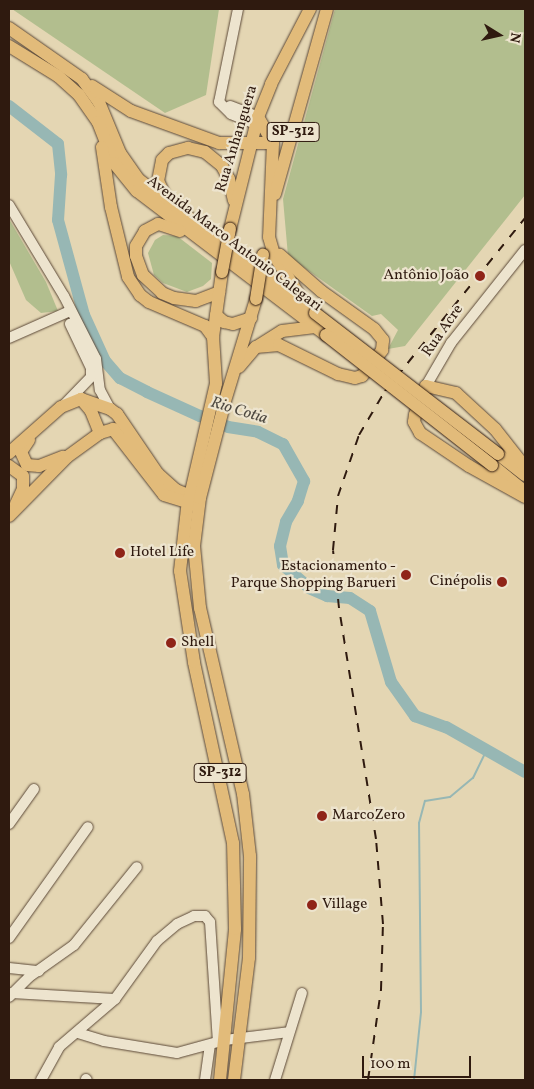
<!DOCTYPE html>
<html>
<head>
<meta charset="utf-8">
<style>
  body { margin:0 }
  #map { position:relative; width:534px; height:1089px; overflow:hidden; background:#e4d6b3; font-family:Vollkorn,serif }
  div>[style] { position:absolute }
  .green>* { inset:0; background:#b2be8e }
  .stream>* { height:2px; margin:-1px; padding:0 1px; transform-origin:1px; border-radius:1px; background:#97b7b4 }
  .river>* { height:12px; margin:-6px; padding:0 6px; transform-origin:6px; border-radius:6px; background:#97b7b4 }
  .roads { filter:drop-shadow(0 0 1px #5c4938) drop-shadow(0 0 1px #5c4938) }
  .minor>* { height:10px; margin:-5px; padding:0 5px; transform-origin:5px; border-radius:5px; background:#ede4ce }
  .major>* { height:12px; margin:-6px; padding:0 6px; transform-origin:6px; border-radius:6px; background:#e2bb7a }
  .rail>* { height:2px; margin-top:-1px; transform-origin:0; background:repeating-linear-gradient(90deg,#2f1a0f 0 9px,transparent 0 18px) }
  .bridges { filter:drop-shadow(0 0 1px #2f1a0f) drop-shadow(0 0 1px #2f1a0f) }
  .major-bridge>* { height:12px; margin:-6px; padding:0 6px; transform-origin:6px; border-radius:6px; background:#e2bb7a }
  .dots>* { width:14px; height:14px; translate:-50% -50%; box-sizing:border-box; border:2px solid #ede4ce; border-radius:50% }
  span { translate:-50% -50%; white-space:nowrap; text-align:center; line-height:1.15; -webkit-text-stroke:4.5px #ede4ce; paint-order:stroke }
  .shield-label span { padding:1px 4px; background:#ede4ce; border:1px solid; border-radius:4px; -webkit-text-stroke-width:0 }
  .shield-label { font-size:14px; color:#2f1a0f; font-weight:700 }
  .street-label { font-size:15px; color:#2f1a0f }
  .poi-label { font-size:15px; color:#2f1a0f }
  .right { translate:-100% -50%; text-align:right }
  .left { translate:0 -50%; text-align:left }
  .water-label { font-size:16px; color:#4e4941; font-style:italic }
  .frame { position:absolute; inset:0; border:10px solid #2f1a0f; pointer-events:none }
  .north { position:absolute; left:474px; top:10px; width:50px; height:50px; -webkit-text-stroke:4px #ede4ce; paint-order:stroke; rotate:100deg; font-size:14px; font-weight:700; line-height:20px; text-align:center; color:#2f1a0f }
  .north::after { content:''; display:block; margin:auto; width:18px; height:22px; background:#2f1a0f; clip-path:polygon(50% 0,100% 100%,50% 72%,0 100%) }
  .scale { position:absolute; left:362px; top:1056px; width:109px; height:22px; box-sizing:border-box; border:2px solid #2f1a0f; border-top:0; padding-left:6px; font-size:15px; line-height:18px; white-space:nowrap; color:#2f1a0f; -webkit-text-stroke:4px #ede4ce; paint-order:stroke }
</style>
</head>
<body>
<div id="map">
  <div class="green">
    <i style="clip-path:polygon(12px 9px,219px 9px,206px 95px,165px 113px)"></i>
    <i style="clip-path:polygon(335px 9px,525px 9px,525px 195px,405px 346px,388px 349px,398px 330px,381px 314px,372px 316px,288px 256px,283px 199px)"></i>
    <i style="clip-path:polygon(9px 219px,46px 282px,58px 311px,41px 313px,26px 300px,9px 261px)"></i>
    <i style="clip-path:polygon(163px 235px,177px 236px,212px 263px,211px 279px,203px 286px,187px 292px,163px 283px,154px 275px,148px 253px,155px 240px)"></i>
  </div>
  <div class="stream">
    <i style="left:414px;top:1080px;width:68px;rotate:-84.1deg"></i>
    <i style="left:421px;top:1012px;width:189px;rotate:-90.6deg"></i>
    <i style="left:419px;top:823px;width:23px;rotate:-75deg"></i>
    <i style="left:425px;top:801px;width:25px;rotate:-9deg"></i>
    <i style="left:450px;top:797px;width:30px;rotate:-40deg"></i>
    <i style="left:473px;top:778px;width:30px;rotate:-64deg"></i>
  </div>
  <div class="river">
    <i style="left:9px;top:106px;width:62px;rotate:37.8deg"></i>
    <i style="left:58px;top:144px;width:31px;rotate:84deg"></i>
    <i style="left:61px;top:175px;width:45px;rotate:93.8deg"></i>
    <i style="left:58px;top:220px;width:98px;rotate:74.7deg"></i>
    <i style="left:84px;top:315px;width:51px;rotate:65.5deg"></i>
    <i style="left:105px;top:361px;width:23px;rotate:49deg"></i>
    <i style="left:120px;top:378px;width:30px;rotate:27deg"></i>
    <i style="left:147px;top:392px;width:58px;rotate:24.4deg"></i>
    <i style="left:200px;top:416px;width:30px;rotate:21deg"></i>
    <i style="left:228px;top:427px;width:30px;rotate:9deg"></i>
    <i style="left:258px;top:432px;width:28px;rotate:26deg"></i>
    <i style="left:283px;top:444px;width:43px;rotate:60.4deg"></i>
    <i style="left:304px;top:481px;width:21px;rotate:107deg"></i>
    <i style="left:298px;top:501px;width:24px;rotate:120deg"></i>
    <i style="left:286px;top:522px;width:25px;rotate:104deg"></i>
    <i style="left:280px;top:546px;width:19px;rotate:81deg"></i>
    <i style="left:283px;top:565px;width:35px;rotate:41deg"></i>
    <i style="left:309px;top:588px;width:20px;rotate:24deg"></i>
    <i style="left:327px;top:596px;width:23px;rotate:5deg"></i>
    <i style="left:350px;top:598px;width:24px;rotate:33deg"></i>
    <i style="left:370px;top:611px;width:74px;rotate:73.5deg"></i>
    <i style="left:391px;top:682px;width:42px;rotate:54.8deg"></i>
    <i style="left:415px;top:716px;width:33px;rotate:20deg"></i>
    <i style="left:446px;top:727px;width:91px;rotate:29.7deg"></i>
  </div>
  <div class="roads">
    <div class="minor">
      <i style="left:238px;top:9px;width:95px;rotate:101.5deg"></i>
      <i style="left:219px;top:102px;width:17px;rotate:45deg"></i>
      <i style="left:231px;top:114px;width:27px;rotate:22deg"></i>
      <i style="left:230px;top:106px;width:30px;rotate:21deg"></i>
      <i style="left:9px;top:205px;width:106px;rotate:58.9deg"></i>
      <i style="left:64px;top:296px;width:71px;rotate:63.1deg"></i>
      <i style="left:96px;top:359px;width:31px;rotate:83deg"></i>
      <i style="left:100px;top:390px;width:21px;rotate:62deg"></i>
      <i style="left:9px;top:338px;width:67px;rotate:-23.9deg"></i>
      <i style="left:426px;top:386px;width:50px;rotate:-59.8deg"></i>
      <i style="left:451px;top:343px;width:119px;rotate:-51.5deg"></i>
      <i style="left:63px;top:406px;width:40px;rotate:-46deg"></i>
      <i style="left:91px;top:377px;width:9px;rotate:-90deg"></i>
      <i style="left:91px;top:368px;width:49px;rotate:-115.5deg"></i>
      <i style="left:9px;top:824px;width:43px;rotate:-54.5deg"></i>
      <i style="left:9px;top:938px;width:136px;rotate:-54.6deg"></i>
      <i style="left:9px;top:968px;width:30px;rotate:6deg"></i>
      <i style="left:12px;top:993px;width:103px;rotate:3.3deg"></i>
      <i style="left:9px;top:997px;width:28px;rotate:-45deg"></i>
      <i style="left:29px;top:977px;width:55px;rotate:-35.4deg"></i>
      <i style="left:74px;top:945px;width:100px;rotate:-51.1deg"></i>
      <i style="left:78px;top:1033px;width:27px;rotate:17deg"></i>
      <i style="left:104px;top:1041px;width:74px;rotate:9.3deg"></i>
      <i style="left:177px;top:1053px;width:50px;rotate:-15.2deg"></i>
      <i style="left:225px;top:1040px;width:64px;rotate:-7.1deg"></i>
      <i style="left:86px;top:1079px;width:1px;rotate:45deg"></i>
      <i style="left:41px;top:1080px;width:38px;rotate:-61deg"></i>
      <i style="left:59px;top:1047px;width:74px;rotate:-40.6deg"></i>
      <i style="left:115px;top:999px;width:72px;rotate:-54.1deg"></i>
      <i style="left:157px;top:941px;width:26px;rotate:-40deg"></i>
      <i style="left:177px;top:924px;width:19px;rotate:-25deg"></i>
      <i style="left:194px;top:916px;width:11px"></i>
      <i style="left:205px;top:916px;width:8px;rotate:50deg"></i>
      <i style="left:210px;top:922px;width:119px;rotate:86.2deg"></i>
      <i style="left:205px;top:1080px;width:34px;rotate:-82deg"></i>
      <i style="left:275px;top:1080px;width:91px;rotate:-72.8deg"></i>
    </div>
    <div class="major">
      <i style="left:9px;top:28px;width:89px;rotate:34.9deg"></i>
      <i style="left:82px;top:79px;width:29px;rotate:54deg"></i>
      <i style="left:99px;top:102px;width:55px;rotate:67.6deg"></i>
      <i style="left:120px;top:153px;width:32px;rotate:55deg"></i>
      <i style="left:138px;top:179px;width:222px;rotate:37.1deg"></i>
      <i style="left:9px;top:46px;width:57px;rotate:31.5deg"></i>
      <i style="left:58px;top:76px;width:28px;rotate:42deg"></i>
      <i style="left:79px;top:95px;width:33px;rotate:55deg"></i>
      <i style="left:98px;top:122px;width:44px;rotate:68.7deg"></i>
      <i style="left:114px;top:163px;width:36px;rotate:51deg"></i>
      <i style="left:137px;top:191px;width:238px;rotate:37.3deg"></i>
      <i style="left:92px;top:86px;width:46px;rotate:32.7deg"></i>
      <i style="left:131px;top:111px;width:94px;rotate:20deg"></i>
      <i style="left:219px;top:143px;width:54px"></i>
      <i style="left:273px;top:143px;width:94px;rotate:92.4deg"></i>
      <i style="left:269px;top:237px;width:19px;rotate:74deg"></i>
      <i style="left:274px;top:255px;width:54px;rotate:57.8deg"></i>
      <i style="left:258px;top:117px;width:30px;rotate:60deg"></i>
      <i style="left:102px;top:147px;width:61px;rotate:81.5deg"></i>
      <i style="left:111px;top:207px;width:72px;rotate:76.3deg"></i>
      <i style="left:128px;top:277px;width:22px;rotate:56deg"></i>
      <i style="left:140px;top:295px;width:11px;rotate:38deg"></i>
      <i style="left:149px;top:302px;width:61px;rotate:23.2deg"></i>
      <i style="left:205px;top:326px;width:14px;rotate:54deg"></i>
      <i style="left:275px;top:194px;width:192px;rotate:-74.3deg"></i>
      <i style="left:166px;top:198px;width:19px;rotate:-115deg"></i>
      <i style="left:158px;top:181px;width:21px;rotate:-79deg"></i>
      <i style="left:162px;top:160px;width:10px;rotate:-45deg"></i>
      <i style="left:169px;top:153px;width:20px;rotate:-15deg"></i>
      <i style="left:188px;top:148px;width:17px;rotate:13deg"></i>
      <i style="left:205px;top:152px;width:22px;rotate:39deg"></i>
      <i style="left:222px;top:166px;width:15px;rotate:62deg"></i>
      <i style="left:229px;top:179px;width:22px;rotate:77deg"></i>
      <i style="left:230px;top:229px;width:115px;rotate:-76deg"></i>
      <i style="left:258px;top:117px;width:35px;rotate:-68deg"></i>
      <i style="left:271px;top:84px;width:85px;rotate:-62.5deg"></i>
      <i style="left:180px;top:231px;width:23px;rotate:-162deg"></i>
      <i style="left:158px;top:224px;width:15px;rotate:152deg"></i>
      <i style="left:145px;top:231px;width:17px;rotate:121deg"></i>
      <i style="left:136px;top:246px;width:10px;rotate:90deg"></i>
      <i style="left:136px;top:256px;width:20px;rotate:70deg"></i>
      <i style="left:143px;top:275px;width:26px;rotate:43deg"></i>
      <i style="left:162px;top:293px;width:13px;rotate:23deg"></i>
      <i style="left:174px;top:298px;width:22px;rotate:8deg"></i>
      <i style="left:196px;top:301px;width:25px;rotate:-21deg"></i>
      <i style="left:216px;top:315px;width:11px;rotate:41deg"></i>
      <i style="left:224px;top:322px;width:9px;rotate:13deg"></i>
      <i style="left:233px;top:324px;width:19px;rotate:-18deg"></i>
      <i style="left:258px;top:346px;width:28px;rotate:-32deg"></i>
      <i style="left:282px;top:331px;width:33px;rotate:-7deg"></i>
      <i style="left:239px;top:367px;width:26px;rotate:-50deg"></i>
      <i style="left:256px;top:347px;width:23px;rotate:-5deg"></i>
      <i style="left:279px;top:345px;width:66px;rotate:26.2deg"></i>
      <i style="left:338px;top:374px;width:17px;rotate:13deg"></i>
      <i style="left:355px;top:378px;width:7px;rotate:-16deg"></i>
      <i style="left:362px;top:376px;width:33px;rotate:-52deg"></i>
      <i style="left:382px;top:350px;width:10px;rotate:-84deg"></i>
      <i style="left:383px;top:340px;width:14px;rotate:-129deg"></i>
      <i style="left:374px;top:329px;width:65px;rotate:-144.4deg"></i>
      <i style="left:321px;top:291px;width:55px;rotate:-138.7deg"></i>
      <i style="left:81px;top:399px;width:16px;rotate:50deg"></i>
      <i style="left:91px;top:411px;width:24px;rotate:68deg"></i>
      <i style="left:29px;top:440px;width:14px;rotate:124deg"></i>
      <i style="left:21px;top:452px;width:14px;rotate:65deg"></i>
      <i style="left:27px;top:465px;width:12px;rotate:5deg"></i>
      <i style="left:39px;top:466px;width:26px;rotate:-21deg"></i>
      <i style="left:9px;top:453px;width:69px;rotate:-41.5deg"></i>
      <i style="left:61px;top:407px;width:22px;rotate:-22deg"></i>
      <i style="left:81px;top:399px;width:31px;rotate:19deg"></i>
      <i style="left:110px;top:409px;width:9px;rotate:36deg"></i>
      <i style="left:117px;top:414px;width:73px;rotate:55.7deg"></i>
      <i style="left:158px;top:474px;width:24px;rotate:42deg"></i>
      <i style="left:176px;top:490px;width:15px;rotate:23deg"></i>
      <i style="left:498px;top:454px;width:34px;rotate:38deg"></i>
      <i style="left:492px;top:465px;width:40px;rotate:39deg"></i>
      <i style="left:9px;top:466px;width:17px;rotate:36deg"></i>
      <i style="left:23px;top:476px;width:13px;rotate:90deg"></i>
      <i style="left:23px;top:489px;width:17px;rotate:115deg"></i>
      <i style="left:525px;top:467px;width:48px;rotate:-128.3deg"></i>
      <i style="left:495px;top:429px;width:53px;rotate:-137.3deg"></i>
      <i style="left:456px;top:393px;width:31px;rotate:-167deg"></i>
      <i style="left:426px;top:386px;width:31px;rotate:111deg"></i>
      <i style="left:415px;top:415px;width:7px;rotate:98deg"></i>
      <i style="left:414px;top:422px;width:13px;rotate:61deg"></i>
      <i style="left:420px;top:433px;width:59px;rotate:34deg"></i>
      <i style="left:469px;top:466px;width:64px;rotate:29deg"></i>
      <i style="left:9px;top:516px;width:83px;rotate:-45.5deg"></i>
      <i style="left:67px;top:457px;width:41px;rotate:-36deg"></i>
      <i style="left:100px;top:433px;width:14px;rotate:-17deg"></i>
      <i style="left:113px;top:429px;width:83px;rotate:52.3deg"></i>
      <i style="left:164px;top:495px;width:34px;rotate:17deg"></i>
      <i style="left:220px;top:1080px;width:152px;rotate:-84.3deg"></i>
      <i style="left:235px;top:929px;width:86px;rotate:-91.3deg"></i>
      <i style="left:233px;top:843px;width:185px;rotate:-102.2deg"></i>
      <i style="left:194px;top:662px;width:92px;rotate:-98.7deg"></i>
      <i style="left:180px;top:571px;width:62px;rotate:-83.6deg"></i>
      <i style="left:187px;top:509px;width:129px;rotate:-77deg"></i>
      <i style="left:216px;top:383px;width:46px;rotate:-93.7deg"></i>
      <i style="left:213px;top:337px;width:66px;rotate:-82.1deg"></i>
      <i style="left:234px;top:1080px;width:123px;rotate:-83deg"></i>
      <i style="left:249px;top:958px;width:102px;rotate:-89.4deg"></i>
      <i style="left:250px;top:856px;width:62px;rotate:-96.4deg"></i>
      <i style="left:243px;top:794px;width:191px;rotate:-103deg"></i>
      <i style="left:200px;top:608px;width:62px;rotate:-95.5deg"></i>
      <i style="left:194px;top:546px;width:48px;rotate:-82.9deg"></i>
      <i style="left:200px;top:498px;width:100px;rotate:-75.5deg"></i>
      <i style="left:225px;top:401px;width:107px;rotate:-73.1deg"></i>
    </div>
  </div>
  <div class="rail">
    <i style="left:368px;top:1080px;width:91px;rotate:-81.8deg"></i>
    <i style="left:381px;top:990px;width:66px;rotate:-88.3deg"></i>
    <i style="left:383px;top:924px;width:85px;rotate:-94.7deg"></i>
    <i style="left:376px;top:839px;width:234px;rotate:-99.1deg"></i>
    <i style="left:339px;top:608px;width:58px;rotate:-95.9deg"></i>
    <i style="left:333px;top:550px;width:54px;rotate:-84.7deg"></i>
    <i style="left:338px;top:496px;width:65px;rotate:-71deg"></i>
    <i style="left:359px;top:435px;width:51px;rotate:-59.4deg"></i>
    <i style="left:385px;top:391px;width:223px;rotate:-51deg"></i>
  </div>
  <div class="bridges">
    <div class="major-bridge">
      <i style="left:222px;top:272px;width:44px;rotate:-79.5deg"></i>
      <i style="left:256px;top:299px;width:45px;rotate:-81deg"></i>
      <i style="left:315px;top:313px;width:231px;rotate:37.6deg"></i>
      <i style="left:326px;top:335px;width:211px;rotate:38.1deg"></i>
    </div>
  </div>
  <div class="dots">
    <i style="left:480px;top:276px;background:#8f2418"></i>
    <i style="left:120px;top:553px;background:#8f2418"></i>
    <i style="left:406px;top:575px;background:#8f2418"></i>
    <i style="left:502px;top:582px;background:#8f2418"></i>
    <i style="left:171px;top:643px;background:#8f2418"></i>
    <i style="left:322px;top:816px;background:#8f2418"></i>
    <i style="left:312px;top:905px;background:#8f2418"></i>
  </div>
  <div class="shield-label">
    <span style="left:293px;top:132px">SP-312</span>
    <span style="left:220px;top:773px">SP-312</span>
  </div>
  <div class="street-label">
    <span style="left:237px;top:139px;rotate:-73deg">Rua Anhanguera</span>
    <span style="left:234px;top:244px;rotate:37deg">Avenida Marco Antonio Calegari</span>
    <span style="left:443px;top:331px;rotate:-55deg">Rua Acre</span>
  </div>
  <div class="poi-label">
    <span class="right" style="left:469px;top:276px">Antônio João</span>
    <span class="left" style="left:130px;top:553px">Hotel Life</span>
    <span class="right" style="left:396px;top:575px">Estacionamento -<br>Parque Shopping Barueri</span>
    <span class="right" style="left:492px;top:582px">Cinépolis</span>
    <span class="left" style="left:181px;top:643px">Shell</span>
    <span class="left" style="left:332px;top:816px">MarcoZero</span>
    <span class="left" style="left:322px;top:905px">Village</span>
  </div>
  <div class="water-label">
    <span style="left:239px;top:411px;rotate:17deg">Rio Cotia</span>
  </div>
  <div class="frame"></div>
  <div class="north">N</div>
  <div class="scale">100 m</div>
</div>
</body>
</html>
